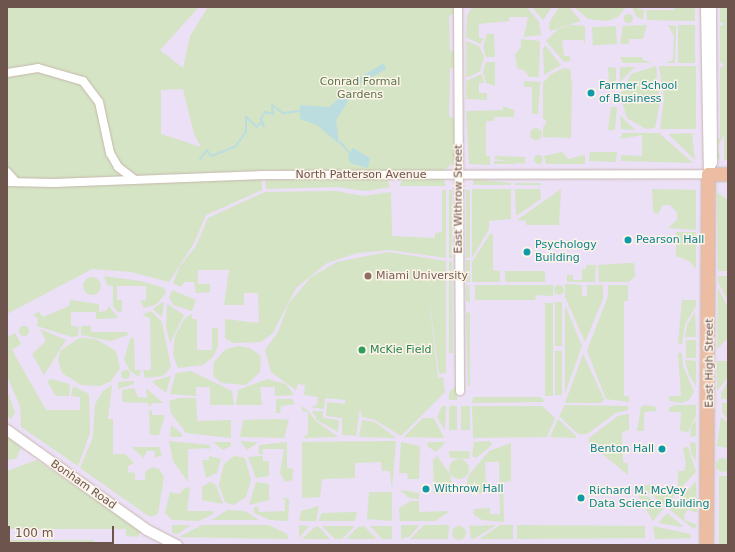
<!DOCTYPE html>
<html>
<head>
<meta charset="utf-8">
<style>
  body { margin:0 }
  #map { position:relative; width:735px; height:552px; overflow:hidden; background:#f8eee4; font-family:"DejaVu Sans",sans-serif }
  div>[style] { position:absolute }
  .education>* { inset:0; background:#ebe0f5; transform-origin:0 0 }
  .green>* { inset:0; background:#d4e4c4; transform-origin:0 0 }
  .round { border-radius:50% }
  .water>* { inset:0; background:#bbdddf }
  .stream>* { height:2px; margin:-1px; padding:0 1px; transform-origin:1px; border-radius:1px; background:#bbdddf }
  .roads { filter:drop-shadow(0 0 1px #c7b6ac) drop-shadow(0 0 1px #c7b6ac) }
  .minor>* { height:8px; margin:-4px; padding:0 4px; transform-origin:4px; border-radius:4px; background:#fff }
  .tertiary>* { height:10px; margin:-5px; padding:0 5px; transform-origin:5px; border-radius:5px; background:#fff }
  .trunk>* { height:13px; margin:-6.5px; padding:0 6.5px; transform-origin:6.5px; border-radius:6.5px; background:#edbda3 }
  .dots>* { width:11px; height:11px; translate:-50% -50%; box-sizing:border-box; border:2px solid #fcf3e9; border-radius:50% }
  span { translate:-50% -50%; white-space:nowrap; text-align:center; line-height:1.15; -webkit-text-stroke:3px #fcf3e9; paint-order:stroke }
  .park-label { font-size:11px; color:#5c774a }
  .culture-label { font-size:11px; color:#0d838f }
  .left { translate:0 -50%; text-align:left }
  .right { translate:-100% -50%; text-align:right }
  .street-label { font-size:11px; color:#6d554d }
  .education-label { font-size:11px; color:#785e54 }
  .leisure-label { font-size:11px; color:#27864d }
  .frame { position:absolute; inset:0; border:8px solid #6d554d; pointer-events:none }
  .scale { position:absolute; left:8px; top:526px; width:106px; height:18px; box-sizing:border-box; border:2px solid #6d554d; border-top:0; padding-left:5px; font-size:12px; line-height:14px; white-space:nowrap; color:#6d554d; -webkit-text-stroke:3px #fcf3e9; paint-order:stroke }
</style>
</head>
<body>
<div id="map">
  <div class="education">
    <i style="left:7px;top:7px;width:721px;height:538px"></i>
  </div>
  <div class="green">
    <i style="clip-path:polygon(evenodd,7px 7px,199px 7px,160px 50px,183px 68px,190px 36px,208px 7px,454px 7px,454px 13px,449px 16px,450px 50px,455px 54px,455px 66px,450px 69px,449px 116px,455px 120px,455px 162px,441px 172px,268px 170px,149px 183px,255px 179px,262px 180px,262px 190px,206px 215px,194px 243px,169px 282px,131px 272px,92px 269px,7px 314px,7px 7px,183px 89px,194px 134px,201px 147px,161px 134px,161px 90px,183px 89px)"></i>
    <i style="clip-path:polygon(472px 7px,527px 7px,539px 22px,541px 35px,524px 37px,528px 17px,509px 17px,509px 21px,479px 24px,479px 38px,484px 38px,480px 44px,466px 37px,467px 15px)"></i>
    <i style="clip-path:polygon(532px 7px,552px 7px,543px 20px)"></i>
    <i style="clip-path:polygon(559px 7px,569px 7px,581px 21px,550px 31px,549px 23px)"></i>
    <i style="clip-path:polygon(574px 7px,626px 7px,618px 17px,607px 21px,588px 19px)"></i>
    <i style="clip-path:polygon(632px 7px,644px 10px,643px 20px,636px 16px)"></i>
    <i style="clip-path:polygon(675px 7px,695px 7px,695px 21px,647px 20px,646px 10px,674px 10px)"></i>
    <i style="clip-path:polygon(720px 7px,728px 7px,728px 160px,724px 160px,724px 134px,718px 146px,720px 159px,715px 157px,715px 139px,720px 139px,720px 68px,724px 66px,720px 61px,720px 26px,724px 24px,720px 22px)"></i>
    <i class="round" style="left:623.5px;top:13.5px;width:9px;height:9px"></i>
    <i style="clip-path:polygon(571px 25px,585px 26px,585px 44px,583px 40px,562px 40px,564px 56px,570px 56px,570px 61px,564px 62px,546px 41px,558px 29px)"></i>
    <i style="clip-path:polygon(647px 25px,643px 39px,629px 39px,629px 44px,620px 44px,623px 26px)"></i>
    <i style="clip-path:polygon(668px 25px,676px 26px,675px 63px,665px 63px,673px 60px,674px 36px)"></i>
    <i style="left:678px;top:25px;width:17px;height:38px"></i>
    <i style="left:616px;top:26px;width:18px;height:24px;rotate:87deg"></i>
    <i style="clip-path:polygon(487px 34px,494px 34px,495px 57px,486px 57px,483px 47px)"></i>
    <i style="clip-path:polygon(521px 39px,540px 41px,539px 77px,529px 77px,525px 71px,517px 68px,515px 54px,521px 47px)"></i>
    <i style="clip-path:polygon(466px 41px,479px 46px,484px 57px,480px 71px,469px 77px,466px 77px)"></i>
    <i style="clip-path:polygon(545px 45px,561px 65px,544px 75px,543px 51px)"></i>
    <i style="clip-path:polygon(620px 57px,642px 57px,643px 60px,652px 63px,623px 63px)"></i>
    <i style="clip-path:polygon(486px 62px,495px 62px,495px 86px,486px 83px,483px 72px)"></i>
    <i style="clip-path:polygon(656px 66px,660px 102px,655px 128px,646px 129px,627px 118px,620px 95px,631px 74px)"></i>
    <i style="clip-path:polygon(659px 66px,696px 66px,696px 129px,660px 129px,664px 99px)"></i>
    <i style="clip-path:polygon(608px 67px,616px 68px,616px 89px,609px 83px)"></i>
    <i style="clip-path:polygon(621px 67px,635px 67px,620px 82px,620px 70px)"></i>
    <i style="clip-path:polygon(564px 68px,570px 69px,572px 85px,571px 138px,543px 137px,543px 127px,547px 122px,543px 118px,543px 83px,551px 74px)"></i>
    <i style="clip-path:polygon(482px 74px,484px 83px,479px 83px,479px 93px,487px 93px,487px 100px,466px 99px,466px 81px)"></i>
    <i style="clip-path:polygon(524px 81px,540px 82px,538px 114px,532px 114px,532px 87px,524px 87px)"></i>
    <i style="clip-path:polygon(503px 106px,514px 110px,514px 117px,494px 117px,494px 121px,486px 121px,486px 156px,490px 156px,490px 165px,469px 164px,466px 111px,503px 110px)"></i>
    <i style="clip-path:polygon(611px 107px,617px 107px,615px 130px,608px 130px)"></i>
    <i style="clip-path:polygon(620px 115px,629px 124px,636px 130px,621px 129px)"></i>
    <i class="round" style="left:530px;top:128px;width:12px;height:12px"></i>
    <i style="clip-path:polygon(623px 133px,659px 133px,693px 163px,621px 161px,621px 155px,642px 156px,642px 135px,620px 139px)"></i>
    <i style="clip-path:polygon(696px 133px,692px 134px,695px 160px,668px 134px)"></i>
    <i style="clip-path:polygon(543px 152px,544px 156px,562px 152px,568px 159px,585px 155px,585px 164px,546px 164px)"></i>
    <i style="clip-path:polygon(590px 152px,617px 152px,616px 162px,589px 161px)"></i>
    <i class="round" style="left:533.5px;top:154.5px;width:9px;height:9px"></i>
    <i style="clip-path:polygon(495px 156px,525px 157px,525px 164px,495px 159px)"></i>
    <i style="clip-path:polygon(494px 161px,508px 161px,519px 164px,494px 164px)"></i>
    <i style="clip-path:polygon(387px 178px,390px 187px,366px 191px,338px 187px,266px 189px,265px 180px)"></i>
    <i style="clip-path:polygon(404px 178px,443px 178px,446px 186px,399px 186px)"></i>
    <i style="clip-path:polygon(474px 179px,511px 183px,511px 185px,473px 185px)"></i>
    <i style="left:515px;top:183px;width:26px;height:2px"></i>
    <i style="clip-path:polygon(472px 189px,511px 189px,511px 219px,489px 221px,489px 229px,472px 258px)"></i>
    <i style="clip-path:polygon(515px 189px,540px 189px,541px 199px,516px 216px)"></i>
    <i style="clip-path:polygon(561px 189px,559px 225px,526px 225px,526px 221px,517px 220px)"></i>
    <i style="clip-path:polygon(652px 189px,696px 190px,696px 230px,668px 228px,677px 220px,677px 212px,670px 205px,663px 205px,658px 214px,653px 212px)"></i>
    <i style="clip-path:polygon(442px 190px,446px 190px,446px 258px,390px 250px,357px 253px,327px 263px,296px 288px,273px 333px,261px 342px,233px 343px,225px 338px,225px 319px,259px 323px,258px 293px,244px 293px,244px 305px,224px 305px,229px 270px,198px 270px,198px 284px,210px 284px,210px 292px,196px 293px,194px 282px,184px 282px,181px 287px,173px 283px,180px 266px,196px 246px,208px 218px,265px 192px,335px 191px,364px 196px,391px 192px,392px 236px,435px 238px,435px 233px,442px 232px)"></i>
    <i style="left:449px;top:190px;width:3px;height:68px"></i>
    <i style="left:466px;top:190px;width:4px;height:68px"></i>
    <i style="clip-path:polygon(717px 192px,728px 200px,728px 271px,718px 271px)"></i>
    <i style="clip-path:polygon(676px 232px,696px 232px,696px 269px,689px 261px,676px 256px)"></i>
    <i style="clip-path:polygon(490px 234px,493px 234px,493px 270px,500px 271px,500px 282px,472px 282px,472px 262px)"></i>
    <i style="clip-path:polygon(388px 252px,446px 261px,446px 373px,439px 374px,428px 290px,438px 378px,443px 377px,445px 392px,401px 436px,375px 420px,362px 417px,360px 408px,356px 436px,342px 435px,342px 418px,326px 416px,327px 402px,345px 404px,345px 400px,325px 398px,324px 409px,311px 407px,317px 405px,318px 397px,304px 395px,305px 385px,298px 384px,296px 390px,271px 372px,265px 350px,278px 332px,289px 303px,311px 277px,337px 262px)"></i>
    <i style="left:466px;top:260px;width:4px;height:22px"></i>
    <i style="clip-path:polygon(449px 261px,452px 261px,453px 353px,449px 353px)"></i>
    <i style="clip-path:polygon(630px 263px,634px 263px,635px 276px,629px 282px,599px 282px,598px 265px)"></i>
    <i style="clip-path:polygon(586px 265px,596px 265px,595px 282px,567px 282px,567px 275px,573px 275px,573px 280px,582px 280px,582px 269px,586px 269px)"></i>
    <i style="left:505px;top:271px;width:40px;height:11px"></i>
    <i style="clip-path:polygon(104px 276px,140px 281px,164px 288px,166px 292px,157px 304px,144px 308px,140px 301px,146px 300px,146px 286px,117px 286px,117px 300px,122px 300px,122px 312px,118px 312px,113px 306px,113px 286px,107px 285px)"></i>
    <i style="clip-path:polygon(718px 276px,728px 276px,728px 301px,718px 282px)"></i>
    <i class="round" style="left:83px;top:277px;width:18px;height:18px"></i>
    <i style="clip-path:polygon(565px 284px,582px 285px,582px 296px,587px 296px,587px 285px,603px 285px,603px 299px,585px 342px,565px 297px)"></i>
    <i style="clip-path:polygon(466px 285px,469px 285px,470px 303px,466px 300px)"></i>
    <i style="clip-path:polygon(475px 285px,553px 285px,553px 296px,535px 295px,536px 300px,475px 300px)"></i>
    <i style="clip-path:polygon(608px 285px,628px 285px,628px 301px,624px 301px,624px 396px,629px 396px,629px 402px,606px 399px,587px 351px,608px 296px)"></i>
    <i class="round" style="left:554px;top:285px;width:10px;height:10px"></i>
    <i style="clip-path:polygon(718px 288px,728px 307px,728px 338px,717px 349px)"></i>
    <i style="clip-path:polygon(172px 290px,196px 300px,192px 311px,173px 305px,169px 297px)"></i>
    <i style="clip-path:polygon(70px 300px,99px 304px,99px 312px,106px 311px,109px 306px,118px 318px,96px 319px,96px 312px,71px 312px,71px 326px,79px 327px,78px 336px,72px 337px,37px 326px,38px 318px,33px 315px,39px 312px,43px 317px,69px 306px)"></i>
    <i style="clip-path:polygon(682px 300px,696px 300px,696px 306px,685px 324px,682px 344px,678px 344px)"></i>
    <i style="clip-path:polygon(163px 302px,164px 303px,162px 317px,153px 309px)"></i>
    <i style="left:562px;top:302px;width:44px;height:7px;rotate:90deg"></i>
    <i style="left:545px;top:303px;width:8px;height:93px"></i>
    <i style="clip-path:polygon(167px 304px,184px 315px,170px 343px,166px 327px)"></i>
    <i style="clip-path:polygon(565px 305px,582px 346px,565px 393px)"></i>
    <i style="clip-path:polygon(151px 311px,162px 322px,171px 367px,163px 376px,145px 378px,143px 370px,151px 370px,150px 318px,142px 315px)"></i>
    <i style="clip-path:polygon(470px 311px,470px 386px,468px 386px,466px 314px)"></i>
    <i style="clip-path:polygon(695px 312px,696px 337px,685px 337px,687px 325px)"></i>
    <i style="clip-path:polygon(192px 314px,192px 319px,197px 319px,197px 350px,212px 350px,212px 328px,218px 328px,218px 346px,213px 357px,203px 365px,178px 368px,173px 355px,175px 336px,184px 319px)"></i>
    <i style="clip-path:polygon(81px 326px,91px 326px,91px 332px,127px 332px,128px 335px,111px 341px,81px 335px)"></i>
    <i class="round" style="left:19px;top:326px;width:10px;height:10px"></i>
    <i style="clip-path:polygon(40px 329px,66px 340px,44px 375px,32px 354px,46px 341px)"></i>
    <i style="clip-path:polygon(15px 333px,21px 344px,12px 350px,46px 410px,80px 410px,80px 397px,71px 396px,73px 386px,89px 394px,90px 433px,78px 466px,21px 427px,20px 406px,7px 376px,7px 337px)"></i>
    <i style="clip-path:polygon(131px 337px,134px 339px,135px 370px,141px 370px,139px 377px,130px 371px,124px 359px)"></i>
    <i style="clip-path:polygon(79px 338px,96px 339px,116px 351px,120px 368px,111px 381px,100px 386px,81px 385px,62px 373px,58px 360px,60px 351px)"></i>
    <i style="left:686px;top:340px;width:10px;height:18px"></i>
    <i style="clip-path:polygon(238px 346px,250px 348px,261px 356px,260px 372px,246px 385px,221px 383px,213px 376px,214px 362px,226px 349px)"></i>
    <i style="left:555px;top:351px;width:7px;height:44px"></i>
    <i style="clip-path:polygon(678px 353px,682px 353px,683px 366px,694px 392px,689px 400px,681px 403px,669px 401px,669px 396px,681px 396px)"></i>
    <i style="clip-path:polygon(583px 354px,604px 399px,602px 403px,565px 403px)"></i>
    <i style="clip-path:polygon(685px 360px,696px 361px,696px 386px,689px 375px)"></i>
    <i style="clip-path:polygon(717px 361px,728px 361px,728px 377px,717px 391px)"></i>
    <i class="round" style="left:120.5px;top:369.5px;width:9px;height:9px"></i>
    <i style="clip-path:polygon(191px 371px,232px 391px,234px 405px,210px 405px,210px 387px,196px 387px,196px 396px,170px 394px,176px 373px)"></i>
    <i style="clip-path:polygon(171px 376px,166px 393px,152px 382px,153px 381px)"></i>
    <i style="clip-path:polygon(51px 379px,70px 384px,69px 396px,56px 396px,47px 381px)"></i>
    <i style="clip-path:polygon(267px 379px,286px 384px,294px 395px,275px 396px,275px 387px,260px 387px,262px 405px,236px 405px,238px 390px)"></i>
    <i style="clip-path:polygon(134px 381px,134px 384px,118px 389px,118px 382px)"></i>
    <i style="clip-path:polygon(728px 381px,728px 399px,721px 399px,721px 393px)"></i>
    <i style="clip-path:polygon(112px 385px,108px 419px,113px 419px,113px 454px,125px 454px,134px 463px,128px 466px,128px 472px,135px 473px,135px 480px,145px 480px,145px 472px,152px 467px,159px 469px,164px 477px,158px 514px,150px 517px,80px 468px,93px 437px,95px 404px,103px 391px)"></i>
    <i style="clip-path:polygon(457px 385px,457px 400px,449px 400px,449px 392px)"></i>
    <i style="clip-path:polygon(134px 388px,138px 397px,147px 398px,146px 388px,163px 403px,152px 403px,150px 407px,148px 403px,122px 402px,122px 390px)"></i>
    <i style="clip-path:polygon(7px 390px,15px 412px,11px 419px,7px 415px)"></i>
    <i style="clip-path:polygon(473px 397px,541px 397px,545px 402px,472px 403px)"></i>
    <i style="clip-path:polygon(179px 398px,196px 398px,197px 421px,231px 420px,231px 438px,186px 433px,171px 413px,169px 401px)"></i>
    <i style="clip-path:polygon(276px 399px,292px 399px,295px 404px,281px 406px,280px 413px,276px 413px)"></i>
    <i style="clip-path:polygon(722px 403px,728px 403px,728px 420px,722px 412px)"></i>
    <i style="clip-path:polygon(565px 405px,628px 406px,628px 410px,616px 413px,587px 434px,578px 434px,559px 416px)"></i>
    <i style="clip-path:polygon(645px 405px,656px 407px,656px 411px,644px 412px,644px 431px,637px 431px,641px 407px)"></i>
    <i style="clip-path:polygon(675px 405px,696px 405px,696px 416px,688px 432px,680px 431px,681px 412px,669px 412px,669px 408px)"></i>
    <i style="clip-path:polygon(302px 406px,308px 411px,316px 421px,338px 437px,302px 438px,308px 434px,308px 412px,302px 411px)"></i>
    <i style="clip-path:polygon(442px 406px,446px 406px,445px 430px,437px 417px)"></i>
    <i style="left:449px;top:406px;width:8px;height:24px"></i>
    <i style="left:461px;top:406px;width:9px;height:24px"></i>
    <i style="clip-path:polygon(472px 406px,542px 406px,555px 418px,547px 437px,473px 438px)"></i>
    <i style="clip-path:polygon(152px 410px,152px 415px,165px 415px,159px 435px,150px 435px,149px 411px)"></i>
    <i style="clip-path:polygon(312px 411px,323px 411px,323px 418px,339px 420px,338px 432px,317px 420px)"></i>
    <i style="clip-path:polygon(629px 414px,629px 430px,622px 432px,623px 462px,628px 464px,628px 475px,589px 443px,589px 438px,618px 416px)"></i>
    <i style="clip-path:polygon(721px 417px,728px 423px,728px 448px,717px 446px)"></i>
    <i style="clip-path:polygon(423px 418px,434px 418px,444px 438px,404px 437px)"></i>
    <i style="clip-path:polygon(276px 419px,289px 420px,284px 438px,240px 437px,243px 420px)"></i>
    <i style="clip-path:polygon(558px 419px,576px 436px,576px 438px,550px 437px)"></i>
    <i style="clip-path:polygon(362px 420px,375px 422px,396px 438px,359px 437px)"></i>
    <i style="clip-path:polygon(696px 420px,696px 436px,690px 437px,691px 427px)"></i>
    <i style="clip-path:polygon(171px 425px,182px 434px,182px 437px,170px 437px)"></i>
    <i style="clip-path:polygon(7px 435px,21px 448px,16px 459px,7px 460px)"></i>
    <i style="clip-path:polygon(169px 441px,210px 445px,210px 453px,209px 448px,188px 449px,188px 482px,173px 461px)"></i>
    <i style="clip-path:polygon(240px 441px,256px 442px,257px 443px,247px 450px)"></i>
    <i style="clip-path:polygon(396px 441px,392px 489px,390px 471px,382px 471px,381px 462px,355px 463px,355px 478px,322px 479px,320px 497px,302px 498px,302px 442px)"></i>
    <i style="clip-path:polygon(490px 441px,492px 445px,476px 458px,472px 456px,474px 442px)"></i>
    <i style="clip-path:polygon(213px 442px,231px 442px,231px 446px,223px 450px)"></i>
    <i style="clip-path:polygon(287px 442px,287px 468px,293px 469px,292px 483px,291px 480px,285px 482px,280px 473px,284px 449px,263px 449px,263px 454px,259px 454px,259px 445px)"></i>
    <i style="clip-path:polygon(401px 442px,420px 446px,419px 479px,408px 479px,407px 473px,399px 473px)"></i>
    <i style="clip-path:polygon(428px 442px,444px 442px,445px 443px,436px 452px,427px 446px)"></i>
    <i style="clip-path:polygon(690px 442px,696px 443px,696px 461px,691px 453px)"></i>
    <i style="clip-path:polygon(511px 443px,511px 481px,503px 482px,504px 522px,482px 520px,473px 514px,474px 509px,490px 508px,490px 514px,500px 514px,499px 462px,485px 462px,486px 493px,465px 493px,468px 476px,489px 451px)"></i>
    <i style="clip-path:polygon(132px 447px,159px 447px,162px 455px,155px 458px,155px 451px,147px 451px,143px 458px)"></i>
    <i style="clip-path:polygon(688px 447px,696px 472px,678px 491px,678px 471px,684px 471px,686px 464px,683px 448px)"></i>
    <i style="clip-path:polygon(449px 451px,470px 451px,469px 459px,450px 458px)"></i>
    <i style="clip-path:polygon(209px 456px,221px 459px,217px 473px,206px 478px,202px 460px,209px 460px)"></i>
    <i style="clip-path:polygon(234px 456px,245px 458px,251px 480px,246px 497px,234px 505px,225px 502px,219px 485px,224px 464px)"></i>
    <i style="clip-path:polygon(263px 456px,263px 461px,269px 461px,269px 476px,256px 478px,248px 457px)"></i>
    <i style="clip-path:polygon(437px 456px,450px 474px,454px 493px,434px 494px,433px 460px)"></i>
    <i class="round" style="left:716px;top:458px;width:14px;height:14px"></i>
    <i class="round" style="left:449px;top:459px;width:20px;height:20px"></i>
    <i style="clip-path:polygon(37px 460px,141px 531px,138px 537px,126px 536px,126px 529px,7px 529px,7px 471px)"></i>
    <i style="left:719px;top:476px;width:9px;height:69px"></i>
    <i style="clip-path:polygon(696px 481px,697px 513px,688px 509px,684px 515px,685px 520px,697px 525px,694px 529px,670px 510px)"></i>
    <i style="clip-path:polygon(210px 482px,216px 485px,223px 504px,202px 500px,202px 487px)"></i>
    <i style="clip-path:polygon(256px 482px,269px 484px,269px 500px,249px 505px)"></i>
    <i style="clip-path:polygon(653px 484px,653px 488px,671px 488px,676px 493px,666px 507px,641px 486px)"></i>
    <i style="clip-path:polygon(186px 487px,190px 488px,187px 511px,214px 511px,213px 514px,199px 521px,172px 520px,165px 513px,170px 492px,179px 494px)"></i>
    <i style="clip-path:polygon(636px 487px,663px 509px,653px 521px,640px 499px)"></i>
    <i style="clip-path:polygon(400px 490px,419px 493px,419px 499px,409px 498px)"></i>
    <i style="clip-path:polygon(369px 492px,392px 492px,392px 521px,367px 519px)"></i>
    <i style="clip-path:polygon(281px 497px,289px 499px,288px 521px,270px 520px,254px 513px,254px 507px,258px 507px,259px 512px,285px 511px,285px 500px)"></i>
    <i style="clip-path:polygon(411px 501px,419px 501px,419px 512px,450px 511px,435px 521px,400px 521px,399px 508px)"></i>
    <i style="clip-path:polygon(319px 506px,316px 521px,299px 521px,301px 511px)"></i>
    <i style="clip-path:polygon(227px 510px,245px 511px,259px 520px,212px 520px)"></i>
    <i style="clip-path:polygon(357px 512px,355px 521px,318px 521px,322px 513px)"></i>
    <i style="clip-path:polygon(667px 513px,683px 526px,683px 527px,658px 523px)"></i>
    <i style="clip-path:polygon(172px 525px,188px 525px,190px 526px,177px 534px,172px 533px)"></i>
    <i style="clip-path:polygon(202px 525px,269px 525px,287px 534px,288px 539px,179px 537px)"></i>
    <i style="clip-path:polygon(299px 525px,309px 526px,299px 538px)"></i>
    <i style="clip-path:polygon(401px 525px,418px 525px,419px 526px,409px 537px,401px 539px)"></i>
    <i style="clip-path:polygon(424px 525px,449px 525px,448px 539px,410px 539px)"></i>
    <i style="clip-path:polygon(496px 525px,474px 539px,471px 539px,469px 526px)"></i>
    <i style="clip-path:polygon(500px 525px,513px 525px,513px 539px,479px 539px)"></i>
    <i style="clip-path:polygon(517px 525px,645px 526px,645px 538px,517px 539px)"></i>
    <i style="clip-path:polygon(316px 526px,320px 528px,330px 539px,302px 539px)"></i>
    <i style="clip-path:polygon(322px 526px,352px 526px,354px 527px,342px 539px,335px 539px)"></i>
    <i style="clip-path:polygon(364px 526px,377px 539px,346px 539px,358px 527px)"></i>
    <i style="clip-path:polygon(370px 526px,392px 526px,392px 539px,382px 539px)"></i>
    <i style="clip-path:polygon(653px 526px,690px 534px,691px 538px,655px 539px)"></i>
    <i class="round" style="left:452px;top:526px;width:14px;height:14px"></i>
    <i style="left:7px;top:540px;width:87px;height:5px"></i>
  </div>
  <div class="water">
    <i style="clip-path:polygon(384px 63px,386px 69px,358px 85px,354px 81px)"></i>
    <i style="clip-path:polygon(349px 90px,352px 95px,336px 120px,339px 144px,317px 125px,300px 119px,300px 105px,329px 107px)"></i>
    <i style="clip-path:polygon(353px 148px,370px 158px,368px 168px,350px 163px,348px 156px)"></i>
  </div>
  <div class="stream">
    <i style="left:340px;top:142px;width:15px;rotate:48deg"></i>
    <i style="left:200px;top:159px;width:11px;rotate:-52deg"></i>
    <i style="left:207px;top:150px;width:7px;rotate:56deg"></i>
    <i style="left:211px;top:156px;width:26px;rotate:-21deg"></i>
    <i style="left:235px;top:147px;width:19px;rotate:-54deg"></i>
    <i style="left:246px;top:132px;width:15px;rotate:-90deg"></i>
    <i style="left:246px;top:117px;width:15px;rotate:42deg"></i>
    <i style="left:257px;top:127px;width:5px;rotate:-53deg"></i>
    <i style="left:260px;top:123px;width:5px;rotate:37deg"></i>
    <i style="left:264px;top:126px;width:8px;rotate:-113deg"></i>
    <i style="left:261px;top:119px;width:8px;rotate:-60deg"></i>
    <i style="left:265px;top:112px;width:8px;rotate:14deg"></i>
    <i style="left:273px;top:114px;width:9px;rotate:-96deg"></i>
    <i style="left:272px;top:105px;width:14px;rotate:36deg"></i>
    <i style="left:283px;top:113px;width:17px;rotate:-7deg"></i>
  </div>
  <div class="roads">
    <div class="minor">
      <i style="left:458px;top:7px;width:384px;rotate:89.7deg"></i>
      <i style="left:705px;top:7px;width:167px;rotate:89deg"></i>
      <i style="left:7px;top:73px;width:31px;rotate:-9deg"></i>
      <i style="left:38px;top:68px;width:47px;rotate:16.1deg"></i>
      <i style="left:83px;top:81px;width:26px;rotate:53deg"></i>
      <i style="left:99px;top:102px;width:52px;rotate:77.8deg"></i>
      <i style="left:110px;top:153px;width:16px;rotate:60deg"></i>
      <i style="left:118px;top:167px;width:21px;rotate:37deg"></i>
      <i style="left:7px;top:172px;width:12px;rotate:48deg"></i>
      <i style="left:708px;top:174px;width:13px;rotate:-67deg"></i>
      <i style="left:713px;top:162px;width:155px;rotate:-90.4deg"></i>
      <i style="left:7px;top:182px;width:47px;rotate:1.2deg"></i>
      <i style="left:54px;top:183px;width:210px;rotate:-2.2deg"></i>
      <i style="left:264px;top:175px;width:444px;rotate:-0.1deg"></i>
    </div>
    <div class="tertiary">
      <i style="left:7px;top:430px;width:172px;rotate:35.5deg"></i>
      <i style="left:147px;top:530px;width:34px;rotate:27deg"></i>
    </div>
    <div class="trunk">
      <i style="left:706px;top:545px;width:371px;rotate:-89.7deg"></i>
      <i style="left:708px;top:174px;width:20px"></i>
    </div>
  </div>
  <div class="dots">
    <i style="left:591px;top:93px;background:#0f9aa8"></i>
    <i style="left:628px;top:240px;background:#0f9aa8"></i>
    <i style="left:527px;top:252px;background:#0f9aa8"></i>
    <i style="left:368px;top:276px;background:#8d6e63"></i>
    <i style="left:362px;top:350px;background:#2e9e5b"></i>
    <i style="left:662px;top:449px;background:#0f9aa8"></i>
    <i style="left:426px;top:489px;background:#0f9aa8"></i>
    <i style="left:581px;top:498px;background:#0f9aa8"></i>
  </div>
  <div class="park-label">
    <span style="left:360px;top:89px">Conrad Formal<br>Gardens</span>
  </div>
  <div class="culture-label">
    <span class="left" style="left:599px;top:93px">Farmer School<br>of Business</span>
    <span class="left" style="left:636px;top:240px">Pearson Hall</span>
    <span class="left" style="left:535px;top:252px">Psychology<br>Building</span>
    <span class="right" style="left:654px;top:449px">Benton Hall</span>
    <span class="left" style="left:434px;top:489px">Withrow Hall</span>
    <span class="left" style="left:589px;top:498px">Richard M. McVey<br>Data Science Building</span>
  </div>
  <div class="street-label">
    <span style="left:361px;top:175px">North Patterson Avenue</span>
    <span style="left:459px;top:199px;rotate:-90deg">East Withrow Street</span>
    <span style="left:710px;top:363px;rotate:-90deg">East High Street</span>
    <span style="left:83px;top:485px;rotate:35deg">Bonham Road</span>
  </div>
  <div class="education-label">
    <span class="left" style="left:376px;top:276px">Miami University</span>
  </div>
  <div class="leisure-label">
    <span class="left" style="left:370px;top:350px">McKie Field</span>
  </div>
  <div class="frame"></div>
  <div class="scale">100 m</div>
</div>
</body>
</html>
